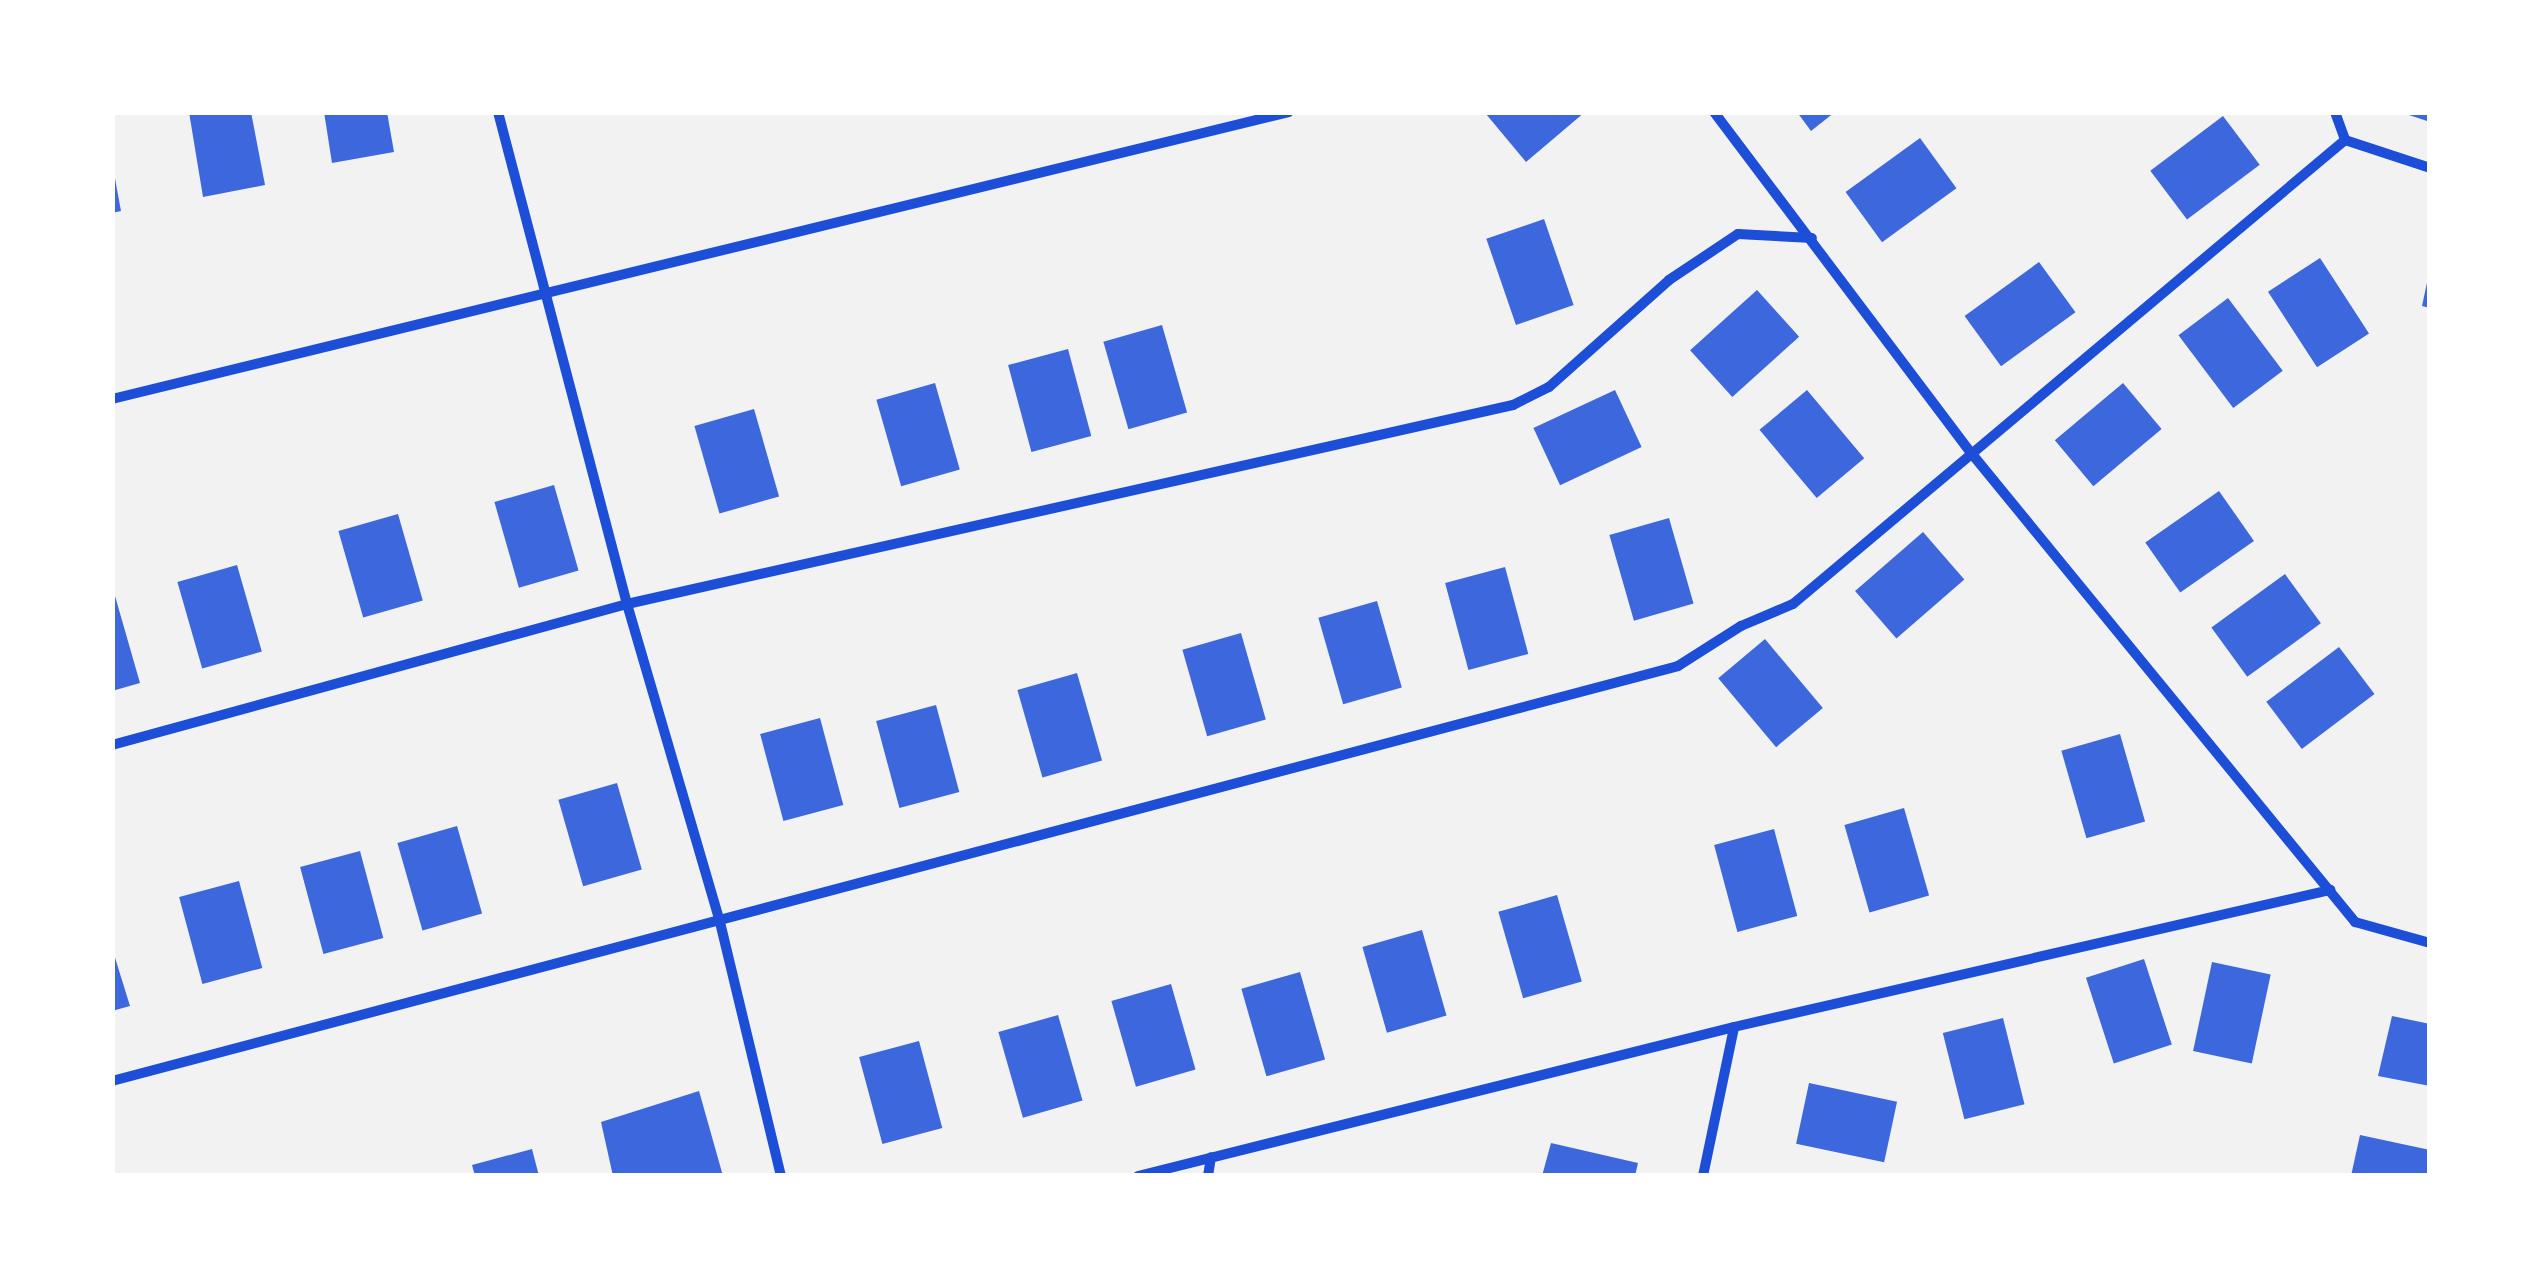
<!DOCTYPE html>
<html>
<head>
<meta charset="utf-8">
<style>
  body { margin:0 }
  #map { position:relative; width:2542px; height:1288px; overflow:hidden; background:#f2f2f2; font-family:"Nunito Sans",sans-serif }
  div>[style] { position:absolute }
  .building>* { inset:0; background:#3d67dc; transform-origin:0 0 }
  .minor>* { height:10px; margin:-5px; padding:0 5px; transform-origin:5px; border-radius:5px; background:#1d4ed8 }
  span { translate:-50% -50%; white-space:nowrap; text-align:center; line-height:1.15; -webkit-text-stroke:10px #fff; paint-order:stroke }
  .frame { position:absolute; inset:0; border:115px solid #fff; pointer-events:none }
</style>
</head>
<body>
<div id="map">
  <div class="building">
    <i style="clip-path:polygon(189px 112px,251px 112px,265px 185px,203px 197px)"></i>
    <i style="clip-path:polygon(324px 112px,387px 112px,394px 152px,332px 163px)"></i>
    <i style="clip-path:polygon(1585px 112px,1526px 162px,1486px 114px,1488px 112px)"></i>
    <i style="clip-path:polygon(1797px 112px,1835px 112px,1811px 131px)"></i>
    <i style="clip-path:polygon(2403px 112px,2430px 112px,2430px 122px,2403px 113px)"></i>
    <i style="left:2223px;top:116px;width:61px;height:91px;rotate:53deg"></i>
    <i style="left:1920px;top:138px;width:62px;height:92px;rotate:54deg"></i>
    <i style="clip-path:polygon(114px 173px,121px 211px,112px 213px,112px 174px)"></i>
    <i style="left:1544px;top:219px;width:91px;height:61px;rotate:71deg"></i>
    <i style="left:2320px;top:258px;width:90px;height:62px;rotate:57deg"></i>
    <i style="left:2039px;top:262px;width:62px;height:92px;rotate:54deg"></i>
    <i style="clip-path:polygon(2428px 278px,2430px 278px,2430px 308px,2422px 306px)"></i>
    <i style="left:1757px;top:290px;width:63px;height:90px;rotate:48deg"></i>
    <i style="left:2228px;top:298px;width:91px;height:62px;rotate:53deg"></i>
    <i style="left:1162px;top:325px;width:91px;height:61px;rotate:74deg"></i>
    <i style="left:1068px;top:349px;width:90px;height:62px;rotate:75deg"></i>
    <i style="left:935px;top:383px;width:90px;height:61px;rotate:74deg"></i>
    <i style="left:2123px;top:383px;width:60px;height:89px;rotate:50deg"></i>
    <i style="left:1615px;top:390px;width:63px;height:90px;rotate:65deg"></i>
    <i style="left:1807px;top:390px;width:89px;height:62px;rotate:50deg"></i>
    <i style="left:754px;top:409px;width:91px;height:62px;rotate:74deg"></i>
    <i style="left:554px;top:485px;width:89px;height:62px;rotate:74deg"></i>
    <i style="left:2219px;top:491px;width:61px;height:90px;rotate:55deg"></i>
    <i style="left:398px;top:514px;width:90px;height:62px;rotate:74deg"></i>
    <i style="left:1669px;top:518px;width:89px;height:62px;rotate:74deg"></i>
    <i style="left:1923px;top:532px;width:63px;height:90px;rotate:49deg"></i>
    <i style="left:237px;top:565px;width:90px;height:62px;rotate:74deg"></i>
    <i style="left:1505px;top:567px;width:90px;height:62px;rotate:75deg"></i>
    <i style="left:2285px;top:574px;width:61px;height:91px;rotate:54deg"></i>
    <i style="clip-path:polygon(115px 596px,140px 683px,112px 691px,112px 597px)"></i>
    <i style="left:1377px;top:601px;width:90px;height:61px;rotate:74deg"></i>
    <i style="left:1241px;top:633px;width:90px;height:61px;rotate:74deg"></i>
    <i style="left:1765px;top:639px;width:90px;height:61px;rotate:50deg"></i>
    <i style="left:2339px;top:647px;width:59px;height:91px;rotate:53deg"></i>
    <i style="left:1077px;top:673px;width:91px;height:62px;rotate:74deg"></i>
    <i style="left:936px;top:705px;width:90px;height:62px;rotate:75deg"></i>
    <i style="left:820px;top:718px;width:90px;height:62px;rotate:75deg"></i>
    <i style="left:2120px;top:734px;width:91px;height:61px;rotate:74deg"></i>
    <i style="left:617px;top:783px;width:90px;height:61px;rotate:74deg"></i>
    <i style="left:1904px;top:808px;width:91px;height:62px;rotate:74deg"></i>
    <i style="left:457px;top:826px;width:91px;height:62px;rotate:74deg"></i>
    <i style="left:1774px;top:829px;width:90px;height:62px;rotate:75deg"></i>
    <i style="left:360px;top:851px;width:90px;height:62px;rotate:75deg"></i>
    <i style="left:239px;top:881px;width:90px;height:62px;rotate:75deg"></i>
    <i style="left:1557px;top:895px;width:90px;height:61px;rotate:74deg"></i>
    <i style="left:1422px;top:930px;width:89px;height:62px;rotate:74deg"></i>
    <i style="clip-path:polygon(112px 948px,130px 1006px,112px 1011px)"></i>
    <i style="left:2144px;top:959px;width:90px;height:61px;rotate:72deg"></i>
    <i style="left:2212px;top:962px;width:60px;height:91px;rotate:12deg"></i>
    <i style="left:1300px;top:972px;width:91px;height:61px;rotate:74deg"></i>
    <i style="left:1171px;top:984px;width:89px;height:62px;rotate:74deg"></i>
    <i style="left:1058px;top:1015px;width:89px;height:62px;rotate:74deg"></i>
    <i style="clip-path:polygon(2392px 1016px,2430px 1024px,2430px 1086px,2378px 1076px)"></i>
    <i style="left:2003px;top:1018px;width:89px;height:62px;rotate:76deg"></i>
    <i style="left:919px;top:1041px;width:90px;height:62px;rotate:75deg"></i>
    <i style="left:1809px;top:1083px;width:90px;height:62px;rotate:12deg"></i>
    <i style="clip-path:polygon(699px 1091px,723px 1176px,613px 1176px,601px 1122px)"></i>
    <i style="clip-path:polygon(2360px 1135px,2430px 1150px,2430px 1176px,2351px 1176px)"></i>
    <i style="clip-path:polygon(1551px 1143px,1638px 1163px,1635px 1176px,1542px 1176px)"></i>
    <i style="clip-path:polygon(532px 1149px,539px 1176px,475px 1176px,472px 1165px)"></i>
  </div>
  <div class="minor">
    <i style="left:498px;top:112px;width:509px;rotate:75.31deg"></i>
    <i style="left:627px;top:604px;width:327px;rotate:73.7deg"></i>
    <i style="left:719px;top:918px;width:265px;rotate:76.5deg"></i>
    <i style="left:1714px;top:112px;width:428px;rotate:53deg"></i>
    <i style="left:1972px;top:454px;width:605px;rotate:50.7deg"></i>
    <i style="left:2355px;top:922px;width:78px;rotate:15.6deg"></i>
    <i style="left:2335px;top:112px;width:30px;rotate:70deg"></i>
    <i style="left:2345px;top:140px;width:89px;rotate:18.2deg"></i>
    <i style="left:112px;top:399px;width:1211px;rotate:-13.7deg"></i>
    <i style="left:112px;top:745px;width:534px;rotate:-15.31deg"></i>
    <i style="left:627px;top:604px;width:908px;rotate:-12.66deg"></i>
    <i style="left:1513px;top:405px;width:40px;rotate:-26.6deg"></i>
    <i style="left:1549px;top:387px;width:161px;rotate:-41.7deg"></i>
    <i style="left:1669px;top:280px;width:83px;rotate:-33.7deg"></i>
    <i style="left:1738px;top:234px;width:74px;rotate:3.1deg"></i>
    <i style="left:112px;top:1081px;width:1620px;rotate:-14.84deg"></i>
    <i style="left:1678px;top:666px;width:75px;rotate:-32.4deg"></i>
    <i style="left:1741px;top:626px;width:56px;rotate:-22.9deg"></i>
    <i style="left:1793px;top:604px;width:721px;rotate:-40.05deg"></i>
    <i style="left:1138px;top:1176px;width:614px;rotate:-14.04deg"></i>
    <i style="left:1734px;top:1027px;width:612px;rotate:-12.95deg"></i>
    <i style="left:1208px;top:1176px;width:19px;rotate:-81deg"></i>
    <i style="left:1703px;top:1176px;width:152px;rotate:-78.2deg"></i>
  </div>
  <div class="frame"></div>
</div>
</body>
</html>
